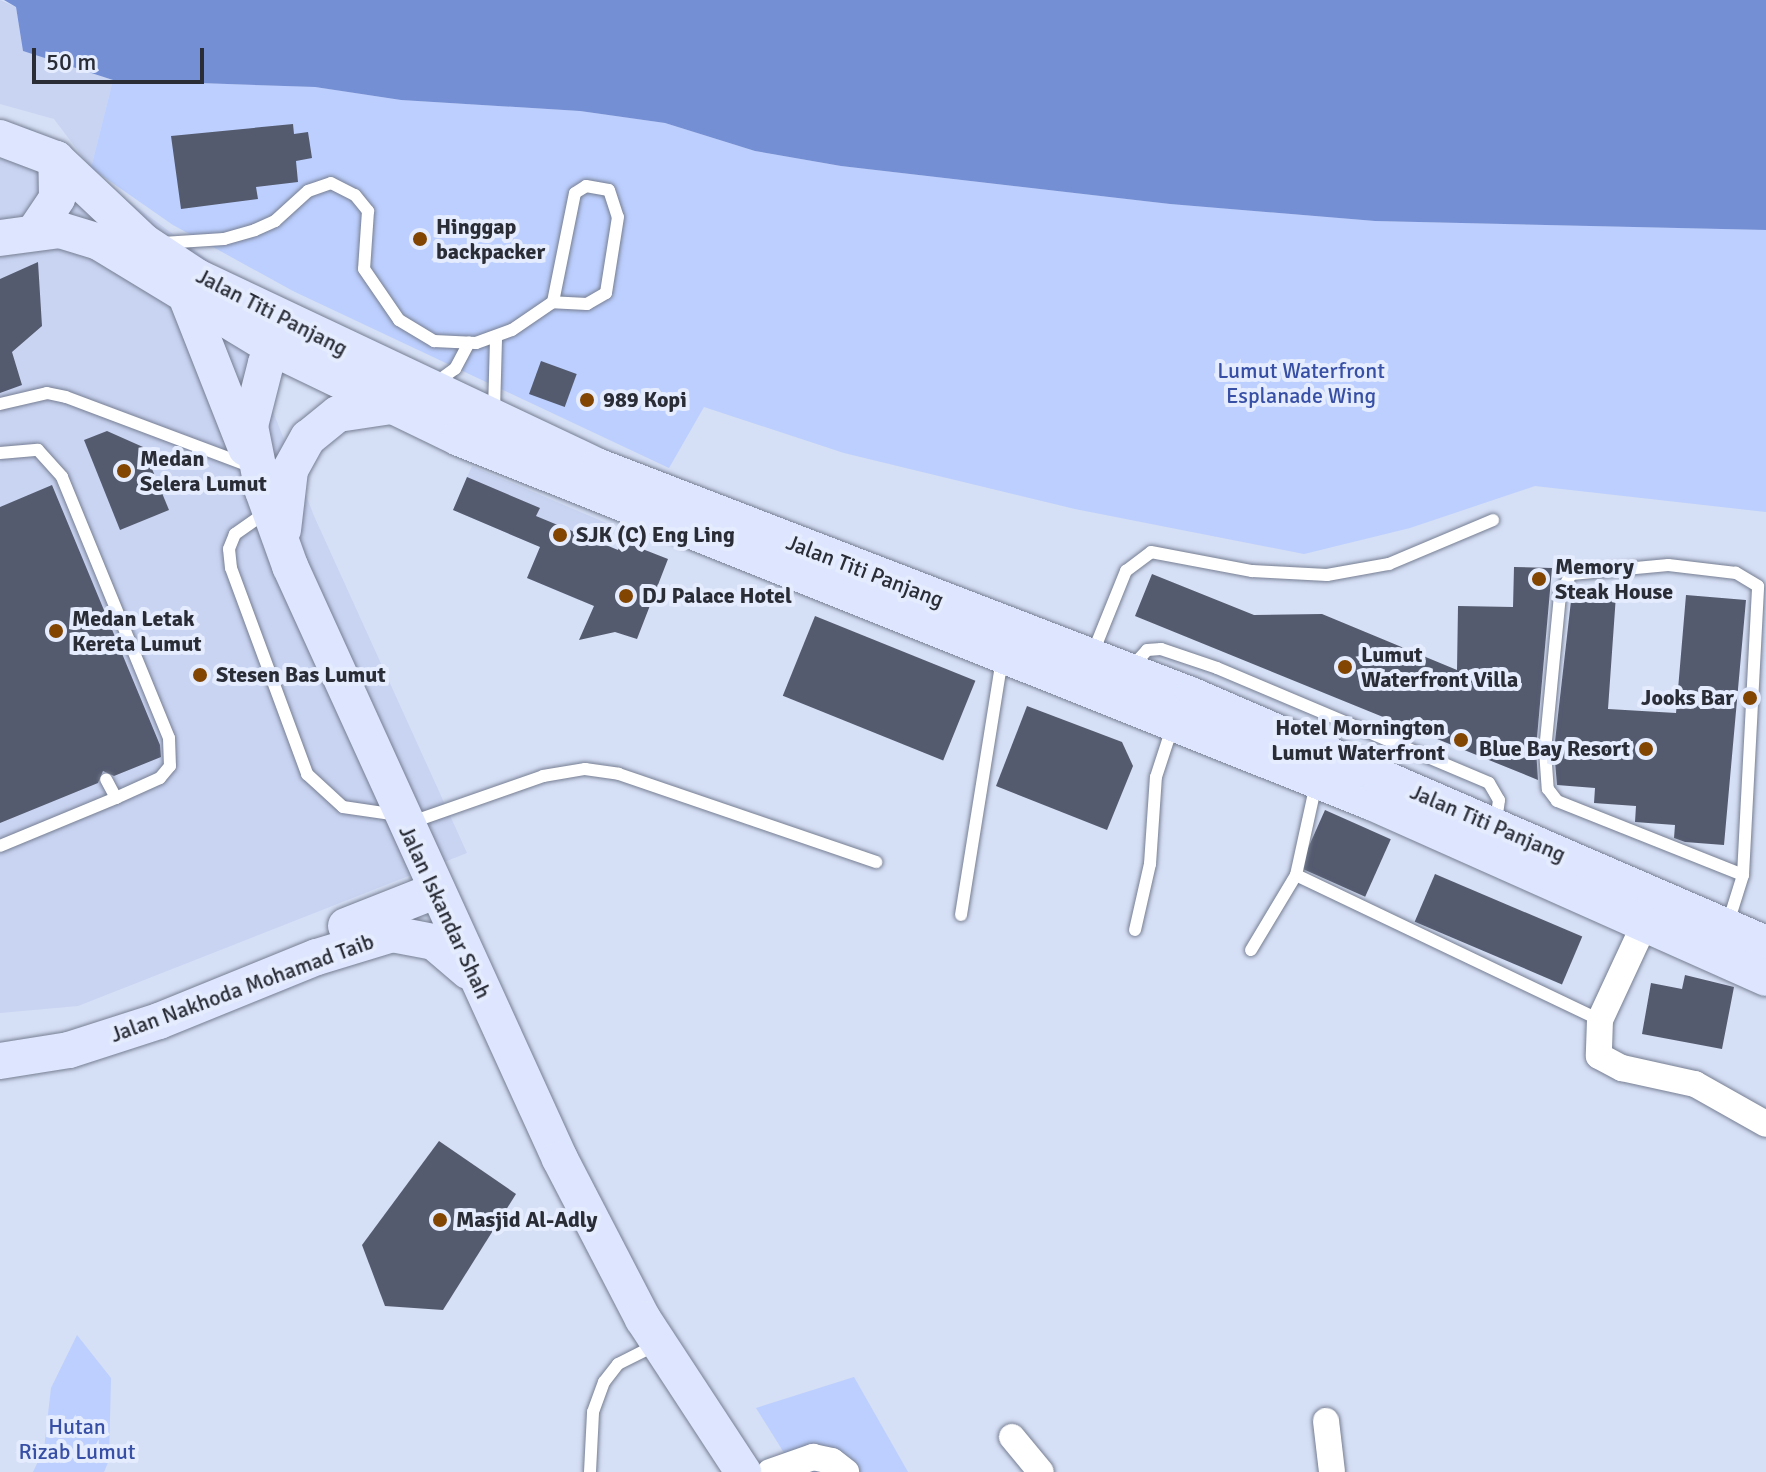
<!DOCTYPE html>
<html>
<head>
<meta charset="utf-8">
<style>
  body { margin:0 }
  #map { position:relative; width:1766px; height:1472px; overflow:hidden; background:#d5dff5; font-family:Signika,sans-serif }
  div>[style] { position:absolute }
  .built>* { inset:0; background:#c9d4f2 }
  .green>* { inset:0; background:#bccffe }
  .water>* { inset:0; background:#758fd5 }
  .building>* { inset:0; background:#545b6f; transform-origin:0 0 }
  .roads { filter:drop-shadow(0 0 2px #767e92) drop-shadow(0 0 2px #767e92) }
  .lane>* { height:12px; margin:-6px; padding:0 6px; transform-origin:6px; border-radius:6px; background:#fff }
  .street>* { height:26px; margin:-13px; padding:0 13px; transform-origin:13px; border-radius:13px; background:#fff }
  .secondary>* { height:36px; margin:-18px; padding:0 18px; transform-origin:18px; border-radius:18px; background:#dde6fe }
  .dots>* { width:22px; height:22px; translate:-50% -50%; box-sizing:border-box; border:4px solid #e4ecfe; border-radius:50% }
  span { translate:-50% -50%; white-space:nowrap; text-align:center; line-height:1.15; -webkit-text-stroke:8px #e4ecfe; paint-order:stroke }
  .poi-label { font-size:22px; color:#2a2d36; font-weight:700 }
  .left { translate:0 -50%; text-align:left }
  .right { translate:-100% -50%; text-align:right }
  .street-label { font-size:22px; color:#2a2d36 }
  .park-label { font-size:22px; color:#374fa4 }
  .scale { position:absolute; left:32px; top:48px; width:172px; height:36px; box-sizing:border-box; border:4px solid #2a2d36; border-top:0; padding-left:10px; font-size:24px; line-height:28px; white-space:nowrap; color:#2a2d36; -webkit-text-stroke:6px #e4ecfe; paint-order:stroke }
</style>
</head>
<body>
<div id="map">
  <div class="built">
    <i style="clip-path:polygon(0 0,16px 7px,23px 51px,113px 80px,91px 168px,54px 119px,0 104px)"></i>
    <i style="clip-path:polygon(0 123px,30px 128px,216px 266px,314px 516px,467px 853px,78px 1006px,0 1013px)"></i>
    <i style="clip-path:polygon(472px 466px,611px 525px,581px 601px,527px 578px,540px 547px,453px 510px)"></i>
  </div>
  <div class="green">
    <i style="clip-path:polygon(113px 80px,315px 87px,401px 100px,580px 111px,665px 123px,755px 151px,841px 166px,1170px 204px,1375px 221px,1766px 230px,1766px 512px,1535px 486px,1410px 528px,1304px 554px,1075px 509px,844px 453px,704px 407px,669px 468px,293px 291px,173px 225px,91px 168px)"></i>
    <i style="clip-path:polygon(77px 1335px,111px 1378px,109px 1460px,104px 1472px,33px 1472px,44px 1449px,51px 1388px)"></i>
    <i style="clip-path:polygon(854px 1377px,908px 1472px,796px 1472px,756px 1408px)"></i>
  </div>
  <div class="water">
    <i style="clip-path:polygon(4px 0,1766px 0,1766px 230px,1375px 221px,1170px 204px,841px 166px,755px 151px,665px 123px,580px 111px,401px 100px,315px 87px,113px 80px,23px 51px,16px 7px)"></i>
  </div>
  <div class="building">
    <i style="clip-path:polygon(293px 124px,294px 134px,308px 132px,312px 158px,296px 161px,298px 182px,256px 187px,258px 199px,181px 209px,171px 136px)"></i>
    <i style="clip-path:polygon(38px 262px,42px 326px,12px 352px,22px 385px,0 393px,0 279px)"></i>
    <i style="left:541px;top:361px;width:38px;height:35px;rotate:20deg"></i>
    <i style="clip-path:polygon(107px 431px,143px 447px,169px 510px,120px 530px,84px 440px)"></i>
    <i style="clip-path:polygon(467px 477px,540px 508px,536px 516px,618px 550px,622px 541px,668px 559px,637px 639px,615px 632px,579px 640px,594px 606px,527px 578px,540px 547px,453px 510px)"></i>
    <i style="clip-path:polygon(52px 485px,160px 745px,161px 757px,114px 776px,103px 771px,98px 783px,0 823px,0 507px)"></i>
    <i style="clip-path:polygon(1514px 567px,1552px 568px,1536px 749px,1538px 780px,1135px 616px,1152px 574px,1254px 615px,1322px 614px,1457px 670px,1458px 606px,1513px 607px)"></i>
    <i style="clip-path:polygon(1572px 592px,1616px 595px,1608px 709px,1676px 713px,1686px 595px,1746px 600px,1724px 845px,1685px 842px,1674px 838px,1675px 825px,1635px 822px,1636px 806px,1594px 803px,1595px 788px,1557px 785px,1554px 750px)"></i>
    <i style="left:815px;top:616px;width:173px;height:86px;rotate:22deg"></i>
    <i style="clip-path:polygon(1027px 706px,1122px 742px,1133px 766px,1107px 830px,996px 786px)"></i>
    <i style="left:1325px;top:810px;width:72px;height:63px;rotate:24deg"></i>
    <i style="left:1435px;top:874px;width:160px;height:52px;rotate:23deg"></i>
    <i style="clip-path:polygon(1685px 975px,1734px 987px,1722px 1049px,1642px 1034px,1651px 983px,1682px 989px)"></i>
    <i style="clip-path:polygon(439px 1141px,516px 1194px,443px 1310px,385px 1306px,362px 1245px)"></i>
  </div>
  <div class="roads">
    <div class="lane">
      <i style="left:163px;top:243px;width:61px;rotate:-3.8deg"></i>
      <i style="left:224px;top:239px;width:32px;rotate:-16deg"></i>
      <i style="left:255px;top:230px;width:22px;rotate:-24deg"></i>
      <i style="left:275px;top:221px;width:45px;rotate:-42.3deg"></i>
      <i style="left:308px;top:191px;width:24px;rotate:-19deg"></i>
      <i style="left:331px;top:183px;width:27px;rotate:27deg"></i>
      <i style="left:355px;top:195px;width:21px;rotate:51deg"></i>
      <i style="left:368px;top:211px;width:58px;rotate:93.9deg"></i>
      <i style="left:364px;top:269px;width:62px;rotate:55.5deg"></i>
      <i style="left:399px;top:320px;width:41px;rotate:31deg"></i>
      <i style="left:434px;top:341px;width:42px;rotate:2.7deg"></i>
      <i style="left:476px;top:343px;width:38px;rotate:-20deg"></i>
      <i style="left:512px;top:330px;width:50px;rotate:-34.3deg"></i>
      <i style="left:553px;top:302px;width:111px;rotate:-78.6deg"></i>
      <i style="left:575px;top:193px;width:13px;rotate:-32deg"></i>
      <i style="left:586px;top:186px;width:23px;rotate:10deg"></i>
      <i style="left:609px;top:190px;width:28px;rotate:72deg"></i>
      <i style="left:618px;top:217px;width:77px;rotate:99deg"></i>
      <i style="left:606px;top:293px;width:22px;rotate:150deg"></i>
      <i style="left:587px;top:304px;width:34px;rotate:-177deg"></i>
      <i style="left:434px;top:384px;width:26px;rotate:-36deg"></i>
      <i style="left:455px;top:369px;width:30px;rotate:-62deg"></i>
      <i style="left:0;top:404px;width:48px;rotate:-13.2deg"></i>
      <i style="left:47px;top:393px;width:19px;rotate:12deg"></i>
      <i style="left:66px;top:397px;width:193px;rotate:20.6deg"></i>
      <i style="left:494px;top:411px;width:73px;rotate:-88.4deg"></i>
      <i style="left:0;top:453px;width:38px;rotate:-5deg"></i>
      <i style="left:38px;top:450px;width:36px;rotate:48deg"></i>
      <i style="left:62px;top:477px;width:282px;rotate:67.7deg"></i>
      <i style="left:169px;top:738px;width:28px;rotate:88deg"></i>
      <i style="left:170px;top:766px;width:16px;rotate:130deg"></i>
      <i style="left:160px;top:778px;width:48px;rotate:155.6deg"></i>
      <i style="left:116px;top:798px;width:21px;rotate:-118deg"></i>
      <i style="left:265px;top:513px;width:37px;rotate:145deg"></i>
      <i style="left:235px;top:534px;width:16px;rotate:112deg"></i>
      <i style="left:229px;top:549px;width:19px;rotate:84deg"></i>
      <i style="left:231px;top:568px;width:220px;rotate:69.7deg"></i>
      <i style="left:307px;top:774px;width:49px;rotate:42.5deg"></i>
      <i style="left:343px;top:807px;width:56px;rotate:8.3deg"></i>
      <i style="left:1092px;top:655px;width:91px;rotate:-68deg"></i>
      <i style="left:1126px;top:571px;width:31px;rotate:-37deg"></i>
      <i style="left:1151px;top:552px;width:103px;rotate:10.7deg"></i>
      <i style="left:1252px;top:571px;width:75px;rotate:3.1deg"></i>
      <i style="left:1327px;top:575px;width:63px;rotate:-10.1deg"></i>
      <i style="left:1389px;top:564px;width:113px;rotate:-22.9deg"></i>
      <i style="left:1130px;top:669px;width:25px;rotate:-48deg"></i>
      <i style="left:1147px;top:650px;width:14px;rotate:-4deg"></i>
      <i style="left:1161px;top:649px;width:59px;rotate:18.7deg"></i>
      <i style="left:1217px;top:668px;width:295px;rotate:22.9deg"></i>
      <i style="left:1489px;top:783px;width:20px;rotate:60deg"></i>
      <i style="left:1499px;top:800px;width:22px;rotate:98deg"></i>
      <i style="left:1316px;top:784px;width:93px;rotate:102.4deg"></i>
      <i style="left:1296px;top:875px;width:337px;rotate:25.5deg"></i>
      <i style="left:412px;top:822px;width:139px;rotate:-19.3deg"></i>
      <i style="left:543px;top:776px;width:43px;rotate:-9.5deg"></i>
      <i style="left:585px;top:769px;width:34px;rotate:8deg"></i>
      <i style="left:619px;top:774px;width:272px;rotate:18.9deg"></i>
      <i style="left:0;top:846px;width:126px;rotate:-22.5deg"></i>
      <i style="left:961px;top:915px;width:260px;rotate:-80.9deg"></i>
      <i style="left:1728px;top:923px;width:50px;rotate:-72.6deg"></i>
      <i style="left:1743px;top:875px;width:289px;rotate:-87deg"></i>
      <i style="left:1758px;top:586px;width:26px;rotate:-149deg"></i>
      <i style="left:1736px;top:573px;width:68px;rotate:-173.3deg"></i>
      <i style="left:1668px;top:565px;width:97px;rotate:174.7deg"></i>
      <i style="left:1571px;top:574px;width:24px;rotate:118deg"></i>
      <i style="left:1560px;top:595px;width:156px;rotate:95.5deg"></i>
      <i style="left:1545px;top:750px;width:39px;rotate:86deg"></i>
      <i style="left:1548px;top:789px;width:15px;rotate:53deg"></i>
      <i style="left:1557px;top:801px;width:200px;rotate:21.7deg"></i>
      <i style="left:1135px;top:930px;width:68px;rotate:-77.2deg"></i>
      <i style="left:1150px;top:864px;width:87px;rotate:-86.1deg"></i>
      <i style="left:1156px;top:777px;width:55px;rotate:-71.9deg"></i>
      <i style="left:1251px;top:950px;width:87px;rotate:-59deg"></i>
      <i style="left:590px;top:1472px;width:60px;rotate:-87.1deg"></i>
      <i style="left:593px;top:1412px;width:32px;rotate:-70deg"></i>
      <i style="left:604px;top:1382px;width:23px;rotate:-52deg"></i>
      <i style="left:618px;top:1364px;width:42px;rotate:-26.6deg"></i>
    </div>
    <div class="street">
      <i style="left:1645px;top:923px;width:107px;rotate:114.9deg"></i>
      <i style="left:1600px;top:1020px;width:36px;rotate:92deg"></i>
      <i style="left:1599px;top:1056px;width:26px;rotate:28deg"></i>
      <i style="left:1622px;top:1068px;width:75px;rotate:12.4deg"></i>
      <i style="left:1695px;top:1084px;width:81px;rotate:29.4deg"></i>
      <i style="left:1326px;top:1421px;width:51px;rotate:83.3deg"></i>
      <i style="left:1012px;top:1437px;width:45px;rotate:50.4deg"></i>
      <i style="left:770px;top:1472px;width:46px;rotate:-19.2deg"></i>
      <i style="left:813px;top:1457px;width:19px;rotate:12deg"></i>
      <i style="left:832px;top:1461px;width:18px;rotate:38deg"></i>
    </div>
    <div class="secondary">
      <i style="left:0;top:138px;width:60px;rotate:20.6deg"></i>
      <i style="left:56px;top:159px;width:121px;rotate:43.3deg"></i>
      <i style="left:144px;top:242px;width:64px;rotate:33.4deg"></i>
      <i style="left:197px;top:277px;width:445px;rotate:25.3deg"></i>
      <i style="left:599px;top:467px;width:637px;rotate:21.08deg"></i>
      <i style="left:1193px;top:696px;width:624px;rotate:23.4deg"></i>
      <i style="left:35px;top:231px;width:40px;rotate:-56deg"></i>
      <i style="left:57px;top:198px;width:39px;rotate:-91deg"></i>
      <i style="left:0;top:238px;width:61px;rotate:-7.6deg"></i>
      <i style="left:60px;top:230px;width:41px;rotate:17.1deg"></i>
      <i style="left:99px;top:242px;width:204px;rotate:31.3deg"></i>
      <i style="left:273px;top:348px;width:207px;rotate:25.8deg"></i>
      <i style="left:459px;top:438px;width:982px;rotate:21.76deg"></i>
      <i style="left:1371px;top:802px;width:432px;rotate:24deg"></i>
      <i style="left:188px;top:301px;width:158px;rotate:68.5deg"></i>
      <i style="left:284px;top:327px;width:40px;rotate:116.6deg"></i>
      <i style="left:266px;top:363px;width:65px;rotate:104.3deg"></i>
      <i style="left:250px;top:426px;width:66px;rotate:78.7deg"></i>
      <i style="left:263px;top:491px;width:80px;rotate:70.2deg"></i>
      <i style="left:290px;top:566px;width:652px;rotate:65.52deg"></i>
      <i style="left:560px;top:1159px;width:180px;rotate:62.6deg"></i>
      <i style="left:643px;top:1319px;width:183px;rotate:56.8deg"></i>
      <i style="left:283px;top:530px;width:60px;rotate:-83.3deg"></i>
      <i style="left:290px;top:470px;width:37px;rotate:-61deg"></i>
      <i style="left:308px;top:438px;width:38px;rotate:-39deg"></i>
      <i style="left:338px;top:414px;width:54px;rotate:-8.6deg"></i>
      <i style="left:346px;top:926px;width:96px;rotate:-21.5deg"></i>
      <i style="left:0;top:1061px;width:70px;rotate:-9.1deg"></i>
      <i style="left:69px;top:1050px;width:95px;rotate:-17.9deg"></i>
      <i style="left:159px;top:1021px;width:170px;rotate:-22.1deg"></i>
      <i style="left:317px;top:957px;width:78px;rotate:-17deg"></i>
      <i style="left:392px;top:934px;width:43px;rotate:10.8deg"></i>
      <i style="left:434px;top:942px;width:45px;rotate:40.5deg"></i>
    </div>
  </div>
  <div class="dots">
    <i style="left:420px;top:239px;background:#824502"></i>
    <i style="left:587px;top:400px;background:#824502"></i>
    <i style="left:124px;top:471px;background:#824502"></i>
    <i style="left:560px;top:535px;background:#824502"></i>
    <i style="left:1539px;top:579px;background:#824502"></i>
    <i style="left:626px;top:596px;background:#824502"></i>
    <i style="left:56px;top:631px;background:#824502"></i>
    <i style="left:1345px;top:667px;background:#824502"></i>
    <i style="left:200px;top:675px;background:#824502"></i>
    <i style="left:1750px;top:698px;background:#824502"></i>
    <i style="left:1461px;top:740px;background:#824502"></i>
    <i style="left:1646px;top:749px;background:#824502"></i>
    <i style="left:440px;top:1220px;background:#824502"></i>
  </div>
  <div class="poi-label">
    <span class="left" style="left:436px;top:239px">Hinggap<br>backpacker</span>
    <span class="left" style="left:603px;top:400px">989 Kopi</span>
    <span class="left" style="left:140px;top:471px">Medan<br>Selera Lumut</span>
    <span class="left" style="left:576px;top:535px">SJK (C) Eng Ling</span>
    <span class="left" style="left:1555px;top:579px">Memory<br>Steak House</span>
    <span class="left" style="left:642px;top:596px">DJ Palace Hotel</span>
    <span class="left" style="left:72px;top:631px">Medan Letak<br>Kereta Lumut</span>
    <span class="left" style="left:1361px;top:667px">Lumut<br>Waterfront Villa</span>
    <span class="left" style="left:216px;top:675px">Stesen Bas Lumut</span>
    <span class="right" style="left:1734px;top:698px">Jooks Bar</span>
    <span class="right" style="left:1445px;top:740px">Hotel Mornington<br>Lumut Waterfront</span>
    <span class="right" style="left:1630px;top:749px">Blue Bay Resort</span>
    <span class="left" style="left:456px;top:1220px">Masjid Al-Adly</span>
  </div>
  <div class="street-label">
    <span style="left:272px;top:312px;rotate:27deg">Jalan Titi Panjang</span>
    <span style="left:865px;top:571px;rotate:21deg">Jalan Titi Panjang</span>
    <span style="left:1488px;top:823px;rotate:23deg">Jalan Titi Panjang</span>
    <span style="left:445px;top:912px;rotate:65deg">Jalan Iskandar Shah</span>
    <span style="left:242px;top:988px;rotate:-20deg">Jalan Nakhoda Mohamad Taib</span>
  </div>
  <div class="park-label">
    <span style="left:1301px;top:383px">Lumut Waterfront<br>Esplanade Wing</span>
    <span style="left:77px;top:1439px">Hutan<br>Rizab Lumut</span>
  </div>
  <div class="scale">50 m</div>
</div>
</body>
</html>
